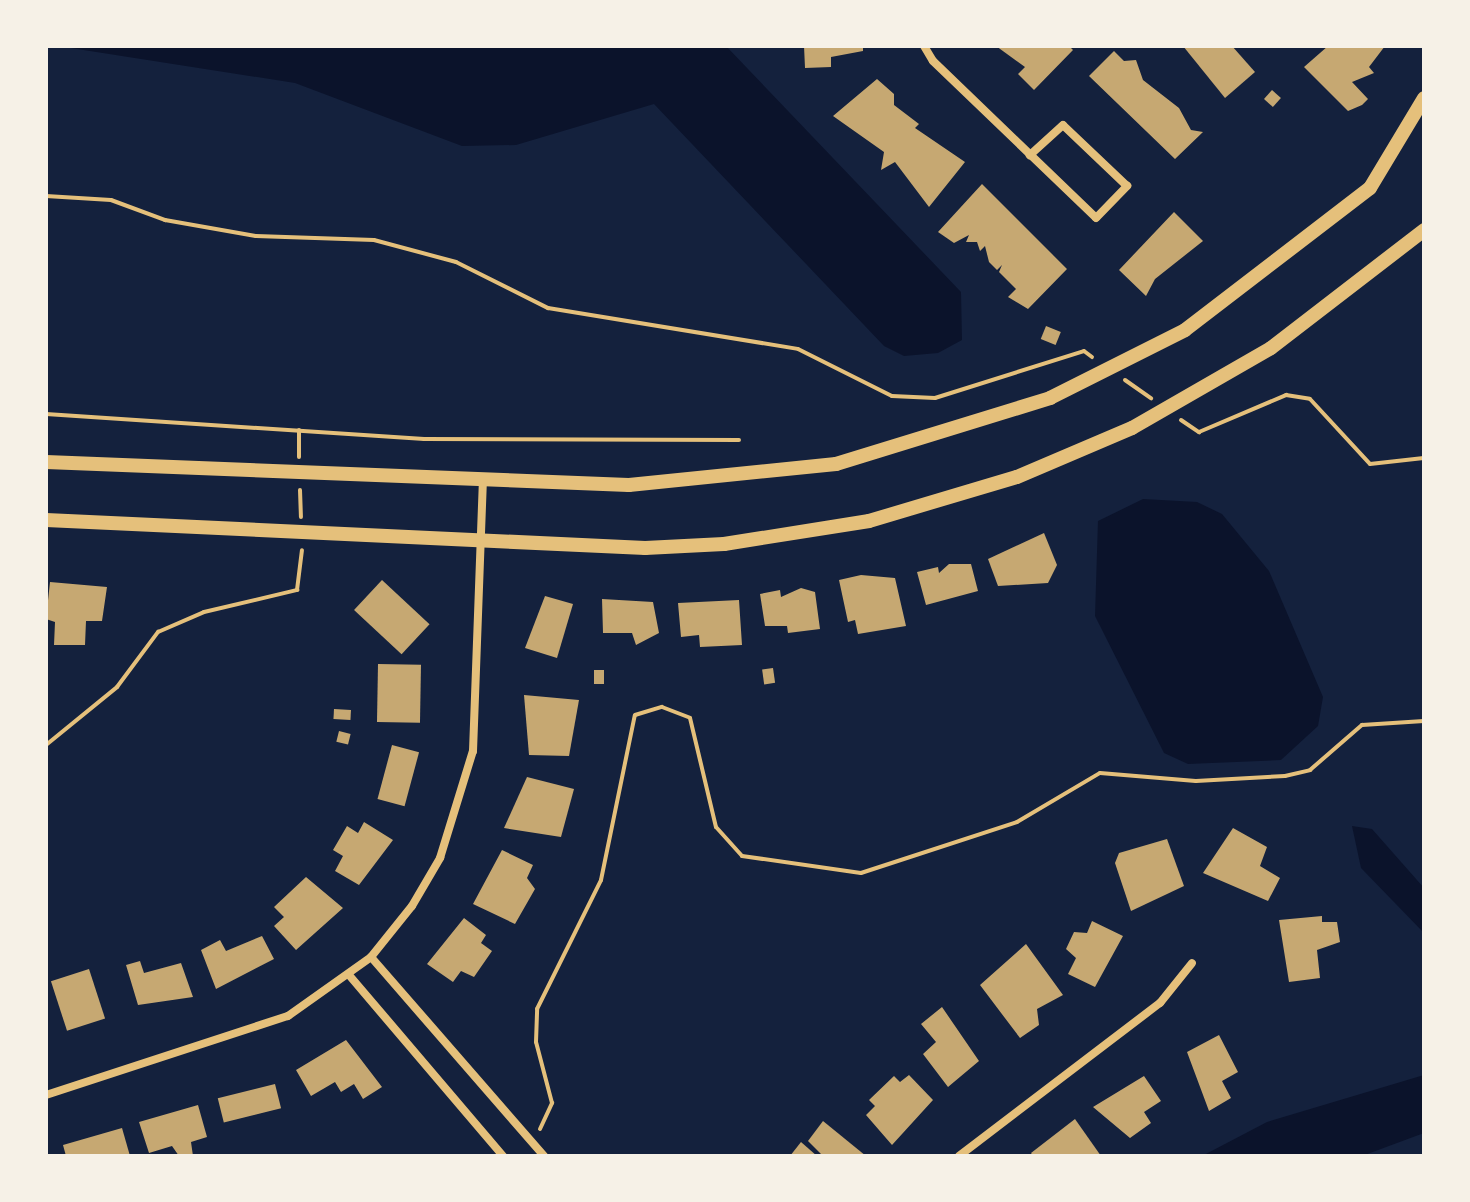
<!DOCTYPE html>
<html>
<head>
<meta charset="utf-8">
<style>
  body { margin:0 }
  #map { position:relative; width:1470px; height:1202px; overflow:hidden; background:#14213d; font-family:"Archivo Narrow",sans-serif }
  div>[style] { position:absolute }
  .water>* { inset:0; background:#0b132b }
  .building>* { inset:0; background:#c6a872; transform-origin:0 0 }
  .path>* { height:4px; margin:-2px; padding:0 2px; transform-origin:2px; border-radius:2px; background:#e5c07b }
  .minor>* { height:8px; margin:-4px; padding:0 4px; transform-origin:4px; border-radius:4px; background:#e5c07b }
  .tertiary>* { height:14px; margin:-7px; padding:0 7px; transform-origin:7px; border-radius:7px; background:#e5c07b }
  span { translate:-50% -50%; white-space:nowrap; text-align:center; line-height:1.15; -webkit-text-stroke:8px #f6f1e7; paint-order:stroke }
  .frame { position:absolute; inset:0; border:48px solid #f6f1e7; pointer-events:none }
</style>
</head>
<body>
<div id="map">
  <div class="water">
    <i style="clip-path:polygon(58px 46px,726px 46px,961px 292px,962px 340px,938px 353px,904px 356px,884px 346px,654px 104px,516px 145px,462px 146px,295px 83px)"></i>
    <i style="clip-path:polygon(1143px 499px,1197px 502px,1222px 514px,1269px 571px,1323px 697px,1318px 726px,1281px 760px,1188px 764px,1164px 753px,1095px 616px,1098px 521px)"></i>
    <i style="clip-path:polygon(1352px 826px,1372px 829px,1424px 888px,1424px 933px,1361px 868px)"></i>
    <i style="clip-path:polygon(1424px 1075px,1424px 1133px,1362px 1156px,1202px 1156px,1267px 1122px)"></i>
  </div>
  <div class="building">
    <i style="clip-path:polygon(804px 46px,863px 46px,863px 51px,831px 57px,831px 67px,805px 68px)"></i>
    <i style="clip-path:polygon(996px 46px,1069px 46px,1073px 50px,1034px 90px,1018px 74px,1025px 67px)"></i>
    <i style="clip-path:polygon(1183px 46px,1232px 46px,1255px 72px,1225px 98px)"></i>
    <i style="clip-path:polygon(1328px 46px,1385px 46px,1369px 67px,1374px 73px,1352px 82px,1368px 99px,1362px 105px,1348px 111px,1304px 67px)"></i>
    <i style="clip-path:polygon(1114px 51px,1124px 61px,1136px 60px,1143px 80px,1179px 108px,1191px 130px,1203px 132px,1175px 159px,1089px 76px)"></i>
    <i style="clip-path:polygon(877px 79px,894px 94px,894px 105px,919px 124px,915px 128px,965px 162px,929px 207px,895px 162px,881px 170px,884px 152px,833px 116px)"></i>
    <i style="left:1272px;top:90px;width:12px;height:12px;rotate:42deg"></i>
    <i style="clip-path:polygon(982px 184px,1067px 269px,1028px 309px,1008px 297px,1016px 289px,999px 272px,1002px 265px,997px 270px,989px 262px,985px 246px,980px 251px,977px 242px,966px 242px,969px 235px,954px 243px,938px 232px)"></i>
    <i style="clip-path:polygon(1174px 212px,1203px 241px,1155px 279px,1146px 296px,1119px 270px)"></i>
    <i style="left:1046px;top:326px;width:16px;height:14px;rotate:22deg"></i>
    <i style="clip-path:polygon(1044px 533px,1057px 565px,1048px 583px,998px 586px,988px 559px)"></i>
    <i style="clip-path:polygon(949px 564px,971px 564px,978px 591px,926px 605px,917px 572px,938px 567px,939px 573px)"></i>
    <i style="clip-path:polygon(861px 575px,895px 578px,906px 626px,858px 634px,855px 620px,848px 622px,839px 580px)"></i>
    <i style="left:382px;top:580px;width:65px;height:41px;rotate:43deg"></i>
    <i style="clip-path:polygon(50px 582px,107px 587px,102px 621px,86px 621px,85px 645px,54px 645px,55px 622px,46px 619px)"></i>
    <i style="clip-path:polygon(801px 588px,815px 592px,820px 629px,788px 633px,787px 626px,765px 626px,760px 594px,780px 590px,781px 597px)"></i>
    <i style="clip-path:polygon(545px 596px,573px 604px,557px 658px,525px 648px)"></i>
    <i style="clip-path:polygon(602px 599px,653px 602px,659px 633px,636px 645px,632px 633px,603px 633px)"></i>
    <i style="clip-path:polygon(739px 600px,742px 645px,700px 647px,699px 635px,681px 637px,678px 603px)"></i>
    <i style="left:378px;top:664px;width:43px;height:58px;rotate:1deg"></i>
    <i style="left:773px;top:668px;width:15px;height:11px;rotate:82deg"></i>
    <i style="left:594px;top:670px;width:10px;height:14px"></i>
    <i style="clip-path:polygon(524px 695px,579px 700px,569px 756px,529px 755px)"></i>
    <i style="left:334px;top:709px;width:17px;height:10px;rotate:3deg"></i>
    <i style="left:339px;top:731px;width:12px;height:11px;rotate:14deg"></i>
    <i style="left:392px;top:745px;width:28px;height:56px;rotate:15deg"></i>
    <i style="clip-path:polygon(527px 777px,574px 789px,561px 837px,504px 828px)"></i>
    <i style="clip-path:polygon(364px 822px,393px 840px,359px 885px,335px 871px,343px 856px,333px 850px,347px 826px,358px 833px)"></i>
    <i style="clip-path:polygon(1233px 828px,1267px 847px,1260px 866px,1280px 878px,1268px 901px,1203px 873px)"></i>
    <i style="clip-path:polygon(1167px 839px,1184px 886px,1131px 911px,1115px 863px,1119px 853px)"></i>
    <i style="clip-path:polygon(502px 850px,533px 865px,527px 878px,535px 889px,515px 924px,473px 904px)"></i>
    <i style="clip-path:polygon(306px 877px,343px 908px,296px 950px,274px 926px,284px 917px,274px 907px)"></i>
    <i style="clip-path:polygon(1322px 916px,1322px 922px,1337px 922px,1340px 942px,1317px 950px,1320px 978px,1289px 982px,1279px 920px)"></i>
    <i style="clip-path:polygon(464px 918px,486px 935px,481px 943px,492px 951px,474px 977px,461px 971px,453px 982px,427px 964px)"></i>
    <i style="clip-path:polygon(1092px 921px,1123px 936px,1095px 987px,1068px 974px,1076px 958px,1066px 949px,1074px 932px,1087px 933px)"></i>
    <i style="clip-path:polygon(262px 936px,274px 959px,216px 989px,201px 950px,220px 940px,226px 951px)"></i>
    <i style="clip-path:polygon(1026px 944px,1063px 995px,1037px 1009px,1039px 1025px,1020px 1038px,980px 985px)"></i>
    <i style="clip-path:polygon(140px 961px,144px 973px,181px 963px,193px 997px,138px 1005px,126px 965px)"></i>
    <i style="left:89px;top:969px;width:52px;height:40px;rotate:72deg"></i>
    <i style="clip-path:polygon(942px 1007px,979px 1061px,948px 1087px,923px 1054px,936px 1042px,921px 1024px)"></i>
    <i style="clip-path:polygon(1219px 1035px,1238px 1072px,1222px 1081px,1231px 1098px,1209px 1111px,1187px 1052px)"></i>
    <i style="clip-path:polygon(346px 1040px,382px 1087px,363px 1099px,354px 1084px,341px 1092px,335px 1082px,311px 1096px,296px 1070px)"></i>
    <i style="clip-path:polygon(909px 1075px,933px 1100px,892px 1145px,866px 1115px,875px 1106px,869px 1100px,894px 1076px,900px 1082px)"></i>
    <i style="clip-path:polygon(1144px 1076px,1161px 1101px,1144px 1112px,1151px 1123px,1130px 1138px,1093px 1107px)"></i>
    <i style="left:275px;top:1084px;width:25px;height:59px;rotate:76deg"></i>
    <i style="clip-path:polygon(198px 1105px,207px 1137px,191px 1142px,193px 1156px,179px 1156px,172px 1146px,149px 1153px,139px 1122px)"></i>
    <i style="clip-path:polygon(1075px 1119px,1101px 1156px,1033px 1156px,1031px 1153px)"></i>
    <i style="clip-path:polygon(823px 1121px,866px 1156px,823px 1156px,808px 1141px)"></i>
    <i style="clip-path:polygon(122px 1128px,130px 1156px,66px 1156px,63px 1145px)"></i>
    <i style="clip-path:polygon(801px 1142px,817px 1156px,790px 1156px)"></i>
  </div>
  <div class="path">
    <i style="left:46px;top:196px;width:65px;rotate:3.5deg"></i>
    <i style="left:111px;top:200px;width:58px;rotate:20.3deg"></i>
    <i style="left:165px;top:220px;width:92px;rotate:10deg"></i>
    <i style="left:256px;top:236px;width:118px;rotate:1.9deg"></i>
    <i style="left:374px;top:240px;width:85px;rotate:15deg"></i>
    <i style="left:456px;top:262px;width:103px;rotate:26.6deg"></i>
    <i style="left:548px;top:308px;width:253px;rotate:9.3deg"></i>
    <i style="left:798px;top:349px;width:105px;rotate:26.6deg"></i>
    <i style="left:892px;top:396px;width:43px;rotate:2.7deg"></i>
    <i style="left:935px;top:398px;width:156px;rotate:-17.5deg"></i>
    <i style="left:1084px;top:351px;width:10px;rotate:37deg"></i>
    <i style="left:1125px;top:380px;width:32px;rotate:35deg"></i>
    <i style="left:46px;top:414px;width:379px;rotate:3.8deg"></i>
    <i style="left:424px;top:439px;width:315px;rotate:0.2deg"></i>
    <i style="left:1181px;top:420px;width:22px;rotate:34deg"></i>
    <i style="left:1199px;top:432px;width:95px;rotate:-23deg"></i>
    <i style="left:1286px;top:395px;width:24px;rotate:9deg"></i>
    <i style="left:1310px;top:399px;width:88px;rotate:47.3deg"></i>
    <i style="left:1370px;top:464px;width:54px;rotate:-6.3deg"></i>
    <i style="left:299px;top:430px;width:27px;rotate:90deg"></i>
    <i style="left:300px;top:490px;width:27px;rotate:88deg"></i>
    <i style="left:46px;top:745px;width:92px;rotate:-39.2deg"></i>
    <i style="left:117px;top:687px;width:69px;rotate:-53.3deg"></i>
    <i style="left:158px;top:632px;width:50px;rotate:-23.5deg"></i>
    <i style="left:204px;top:612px;width:96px;rotate:-13.3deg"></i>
    <i style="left:297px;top:590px;width:40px;rotate:-82.9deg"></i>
    <i style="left:540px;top:1129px;width:29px;rotate:-65deg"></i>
    <i style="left:552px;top:1103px;width:63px;rotate:-104.7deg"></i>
    <i style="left:536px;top:1042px;width:33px;rotate:-88deg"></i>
    <i style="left:537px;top:1009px;width:144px;rotate:-63.6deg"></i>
    <i style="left:601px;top:880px;width:168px;rotate:-78.4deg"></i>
    <i style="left:635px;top:715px;width:28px;rotate:-17deg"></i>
    <i style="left:662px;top:707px;width:30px;rotate:21deg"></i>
    <i style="left:690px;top:718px;width:112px;rotate:76.6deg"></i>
    <i style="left:716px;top:827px;width:39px;rotate:48deg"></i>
    <i style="left:742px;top:856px;width:120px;rotate:8.1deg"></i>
    <i style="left:861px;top:873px;width:164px;rotate:-18.1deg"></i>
    <i style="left:1017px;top:822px;width:96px;rotate:-30.6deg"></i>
    <i style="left:1100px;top:773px;width:96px;rotate:4.8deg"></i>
    <i style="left:1196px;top:781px;width:89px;rotate:-3.2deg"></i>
    <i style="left:1285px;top:776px;width:26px;rotate:-13deg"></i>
    <i style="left:1310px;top:770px;width:69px;rotate:-40.9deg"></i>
    <i style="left:1362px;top:725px;width:62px;rotate:-3.7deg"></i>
  </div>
  <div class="minor">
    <i style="left:924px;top:46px;width:17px;rotate:59deg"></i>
    <i style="left:933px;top:61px;width:226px;rotate:43.9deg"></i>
    <i style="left:1096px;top:218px;width:45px;rotate:-45.9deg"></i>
    <i style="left:1127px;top:186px;width:88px;rotate:-136.4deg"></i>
    <i style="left:1063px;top:125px;width:45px;rotate:137.7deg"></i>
    <i style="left:371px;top:957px;width:264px;rotate:49deg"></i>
    <i style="left:349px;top:975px;width:238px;rotate:49.6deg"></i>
    <i style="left:46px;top:1095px;width:255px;rotate:-18.1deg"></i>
    <i style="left:288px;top:1016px;width:102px;rotate:-35.4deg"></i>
    <i style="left:371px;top:957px;width:65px;rotate:-51.2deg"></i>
    <i style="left:412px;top:906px;width:56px;rotate:-59.7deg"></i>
    <i style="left:440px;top:858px;width:112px;rotate:-72.9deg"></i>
    <i style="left:473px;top:751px;width:272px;rotate:-87.9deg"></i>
    <i style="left:959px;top:1156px;width:253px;rotate:-37.3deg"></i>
    <i style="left:1160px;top:1003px;width:51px;rotate:-51.3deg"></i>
  </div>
  <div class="tertiary">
    <i style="left:46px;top:462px;width:583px;rotate:2.26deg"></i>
    <i style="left:629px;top:485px;width:208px;rotate:-5.8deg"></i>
    <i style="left:836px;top:464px;width:224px;rotate:-17.1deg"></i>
    <i style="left:1050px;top:398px;width:151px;rotate:-26.7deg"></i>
    <i style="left:1185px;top:330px;width:233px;rotate:-37.5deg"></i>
    <i style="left:1370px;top:188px;width:105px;rotate:-59deg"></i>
    <i style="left:46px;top:520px;width:600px;rotate:2.68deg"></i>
    <i style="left:645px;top:548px;width:79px;rotate:-2.9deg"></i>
    <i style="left:724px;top:544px;width:147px;rotate:-9deg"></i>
    <i style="left:869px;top:521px;width:154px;rotate:-16.6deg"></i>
    <i style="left:1017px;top:477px;width:125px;rotate:-23.1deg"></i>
    <i style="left:1132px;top:428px;width:160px;rotate:-29.9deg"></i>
    <i style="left:1271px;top:348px;width:193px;rotate:-37.6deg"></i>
  </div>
  <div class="frame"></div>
</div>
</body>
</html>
